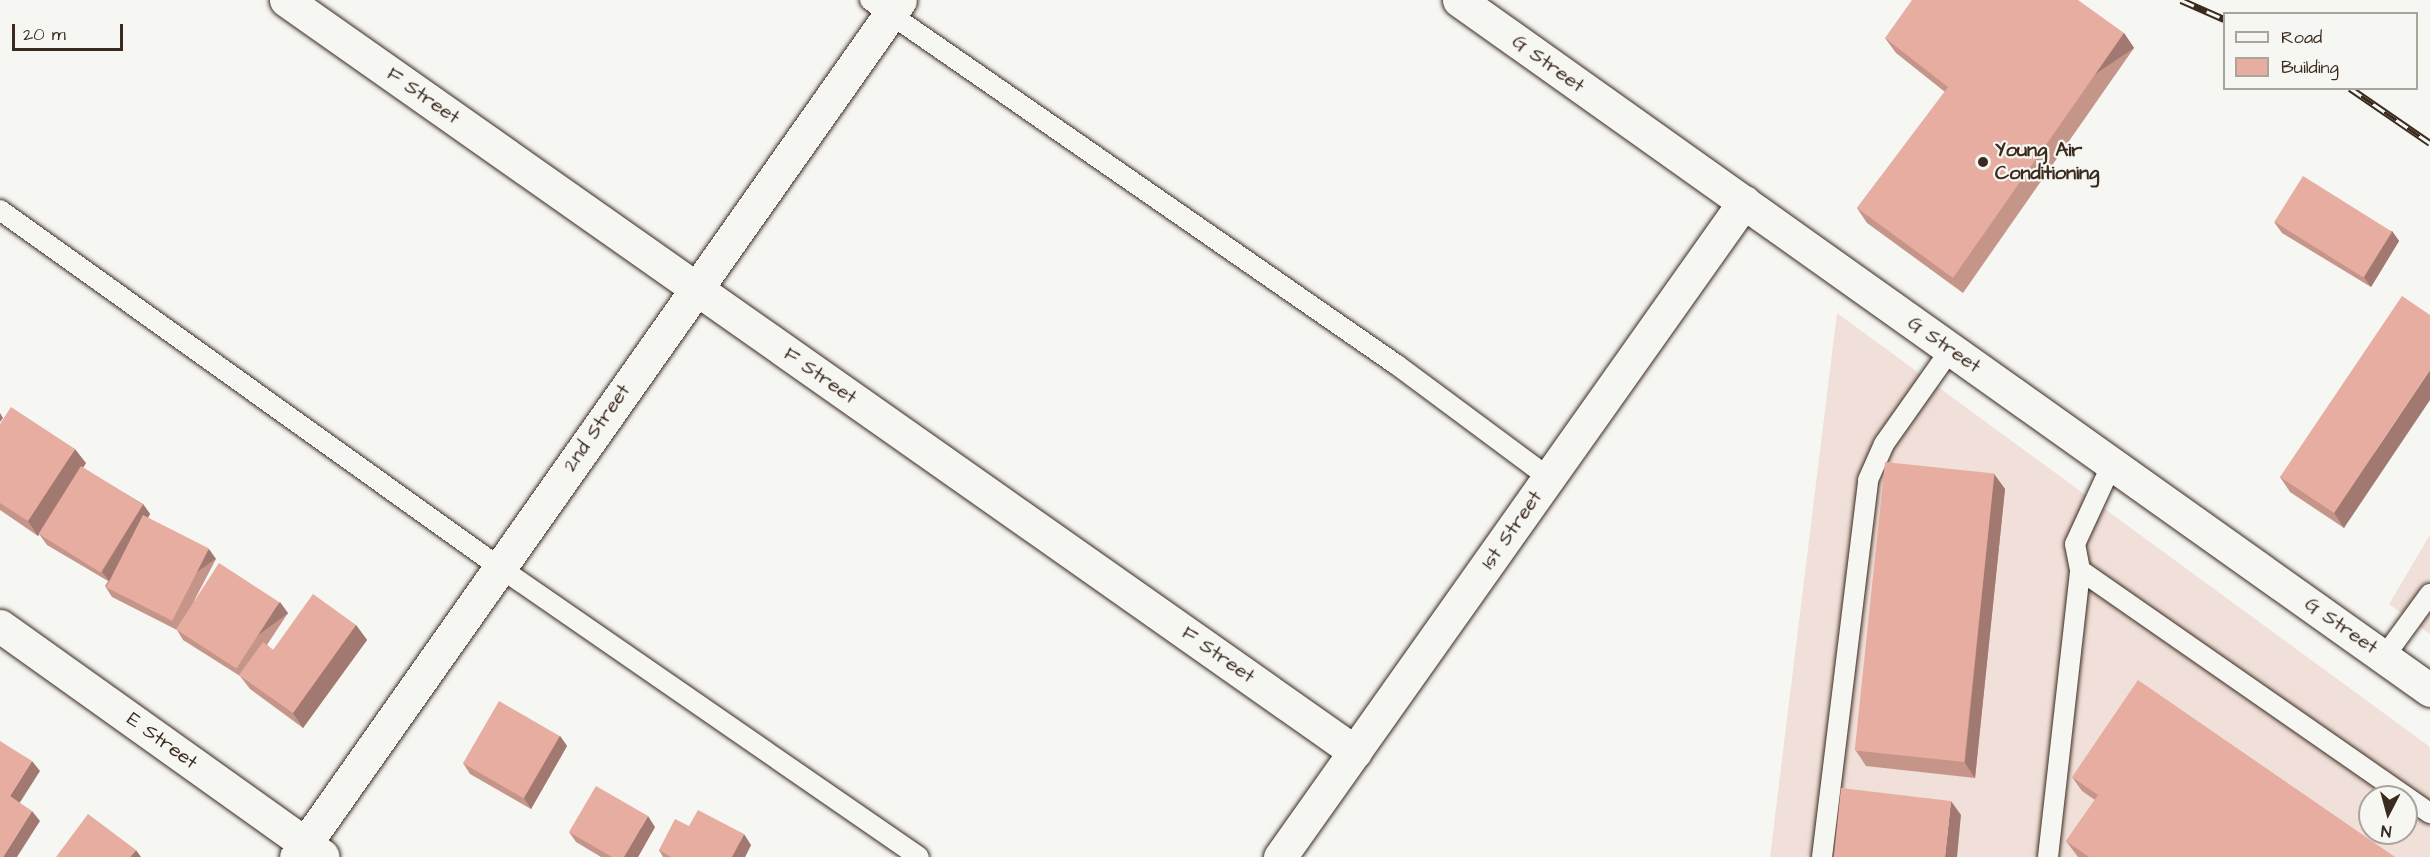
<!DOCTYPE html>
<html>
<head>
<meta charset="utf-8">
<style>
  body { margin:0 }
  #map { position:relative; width:2430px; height:857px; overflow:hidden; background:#f6f6f2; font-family:"Architects Daughter",sans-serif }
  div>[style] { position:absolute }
  .built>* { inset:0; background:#f1e0d9 }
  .roads { filter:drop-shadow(0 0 2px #3b2a1e) drop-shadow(0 0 2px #3b2a1e) }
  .lane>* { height:20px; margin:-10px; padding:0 10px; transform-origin:10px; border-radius:10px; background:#f6f6f2 }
  .street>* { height:33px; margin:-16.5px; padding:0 16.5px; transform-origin:16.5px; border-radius:16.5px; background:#f6f6f2 }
  .rail>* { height:7px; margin-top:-3.5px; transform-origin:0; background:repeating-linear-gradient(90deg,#f6f6f2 0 14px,#3b2a1e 0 28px); box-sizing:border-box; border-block:2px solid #3b2a1e }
  .wall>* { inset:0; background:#c6958a }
  .shaded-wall>* { inset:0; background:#a17970; transform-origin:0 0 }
  .building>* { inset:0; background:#e6ada0; transform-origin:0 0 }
  .dots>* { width:16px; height:16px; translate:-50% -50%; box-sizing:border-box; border:3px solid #f6f6f2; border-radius:50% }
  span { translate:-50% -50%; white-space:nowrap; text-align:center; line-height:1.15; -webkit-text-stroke:4.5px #f6f6f2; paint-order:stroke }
  .street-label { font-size:20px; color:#3b2a1e }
  .poi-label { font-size:20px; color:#3b2a1e; font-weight:700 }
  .left { translate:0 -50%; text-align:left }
  .legend { position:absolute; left:2223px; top:12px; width:195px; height:78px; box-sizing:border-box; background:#f6f6f2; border:2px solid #aba49d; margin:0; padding:8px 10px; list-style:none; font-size:18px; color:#3b2a1e }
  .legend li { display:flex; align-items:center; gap:12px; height:30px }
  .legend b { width:30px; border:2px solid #aba49d }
  .north { position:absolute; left:2358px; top:785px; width:60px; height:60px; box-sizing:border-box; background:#f6f6f2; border:2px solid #aba49d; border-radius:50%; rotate:186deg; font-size:16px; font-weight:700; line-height:24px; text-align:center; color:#3b2a1e }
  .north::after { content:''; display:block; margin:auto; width:21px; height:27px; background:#3b2a1e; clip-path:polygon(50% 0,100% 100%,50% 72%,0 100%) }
  .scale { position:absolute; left:12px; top:24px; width:111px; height:27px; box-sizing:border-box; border:3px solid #3b2a1e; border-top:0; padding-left:8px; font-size:18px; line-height:21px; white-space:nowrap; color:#3b2a1e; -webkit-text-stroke:4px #f6f6f2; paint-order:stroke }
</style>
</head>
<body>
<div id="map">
  <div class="built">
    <i style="clip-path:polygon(evenodd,1837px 313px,2430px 747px,2430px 857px,1770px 857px,1837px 313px,2370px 797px,2406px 797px,2406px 833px,2370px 833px,2370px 797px)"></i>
    <i style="clip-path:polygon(2430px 535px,2430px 634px,2389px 604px)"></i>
  </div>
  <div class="roads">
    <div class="lane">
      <i style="left:870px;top:0;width:641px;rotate:34.71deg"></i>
      <i style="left:1397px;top:365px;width:189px;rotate:36.6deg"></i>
      <i style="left:0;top:210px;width:614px;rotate:35.58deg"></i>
      <i style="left:499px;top:567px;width:510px;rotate:34.62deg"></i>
      <i style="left:2112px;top:464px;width:88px;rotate:114.8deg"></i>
      <i style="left:2075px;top:544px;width:26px;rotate:79deg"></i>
      <i style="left:2080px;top:570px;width:426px;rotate:34.8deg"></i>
      <i style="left:2384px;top:657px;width:78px;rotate:-53.9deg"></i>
      <i style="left:1822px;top:857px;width:380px;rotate:-83deg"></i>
      <i style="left:1868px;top:480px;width:39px;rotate:-66deg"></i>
      <i style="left:1884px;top:444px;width:116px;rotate:-54.8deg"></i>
      <i style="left:2048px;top:857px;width:289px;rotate:-83.6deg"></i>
    </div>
    <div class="street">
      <i style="left:286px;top:0;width:1307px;rotate:35.12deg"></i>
      <i style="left:1459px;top:0;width:1191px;rotate:35.4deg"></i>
      <i style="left:0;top:626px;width:396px;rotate:35.5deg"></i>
      <i style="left:296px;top:857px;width:1048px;rotate:-54.82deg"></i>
      <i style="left:1280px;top:857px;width:803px;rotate:-54.69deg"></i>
    </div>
  </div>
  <div class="rail">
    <i style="left:2181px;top:0;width:47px;rotate:23.8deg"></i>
    <i style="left:2350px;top:88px;width:97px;rotate:34.5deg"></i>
  </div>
  <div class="wall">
    <i style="clip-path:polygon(2124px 33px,2134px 48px,1963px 293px,1867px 223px,1857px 208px,1945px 92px,1896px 53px,1885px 38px)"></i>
    <i style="clip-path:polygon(2274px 222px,2392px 231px,2399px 241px,2371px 287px,2282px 233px)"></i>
    <i style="clip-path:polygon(2430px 315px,2344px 528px,2290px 492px,2280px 477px)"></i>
    <i style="clip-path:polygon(0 424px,86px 463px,83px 468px,143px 504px,150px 514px,148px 518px,216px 559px,194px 601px,288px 613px,267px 645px,273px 650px,356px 625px,367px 640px,303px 728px,250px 689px,240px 676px,183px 640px,177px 630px,112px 597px,105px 586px,108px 581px,47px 545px,39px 534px,40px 532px,38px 536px,0 510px)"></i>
    <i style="clip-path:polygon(1994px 474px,2005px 489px,1975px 778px,1866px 766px,1856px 751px)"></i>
    <i style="clip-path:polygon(560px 736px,567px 746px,531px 809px,470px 774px,463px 763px)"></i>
    <i style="clip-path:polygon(2072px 777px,2395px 857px,2078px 857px,2066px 841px,2095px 800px,2082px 791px)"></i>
    <i style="clip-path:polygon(689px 826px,751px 845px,745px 857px,663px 857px,659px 850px)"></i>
    <i style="clip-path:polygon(655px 827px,638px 857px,601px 857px,576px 842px,569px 832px)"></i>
  </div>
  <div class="shaded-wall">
    <i style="left:2124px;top:33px;width:18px;height:299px;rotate:56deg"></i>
    <i style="clip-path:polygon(2392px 231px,2399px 241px,2371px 287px,2364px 277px)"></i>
    <i style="clip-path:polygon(2430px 370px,2430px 400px,2344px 528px,2334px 513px)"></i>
    <i style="clip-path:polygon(0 413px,3px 418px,0 422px)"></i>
    <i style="clip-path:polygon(75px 449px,86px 463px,38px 536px,28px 521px)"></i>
    <i style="clip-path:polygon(1994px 474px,2005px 489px,1975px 778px,1965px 763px)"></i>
    <i style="clip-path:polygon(143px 504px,150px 514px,110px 582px,102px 572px)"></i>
    <i style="left:209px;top:549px;width:12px;height:81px;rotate:55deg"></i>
    <i style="left:280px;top:602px;width:14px;height:79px;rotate:54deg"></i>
    <i style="clip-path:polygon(356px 625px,367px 640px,303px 728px,293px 713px)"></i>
    <i style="clip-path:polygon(560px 736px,567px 746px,531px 809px,524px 798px)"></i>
    <i style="clip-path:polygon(32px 761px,40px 771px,17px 807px,10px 796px)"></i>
    <i style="clip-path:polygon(1951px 801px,1961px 815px,1957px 857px,1945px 857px)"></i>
    <i style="clip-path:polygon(32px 811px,40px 821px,17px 857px,3px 857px)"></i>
    <i style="clip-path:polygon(648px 816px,655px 827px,638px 857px,624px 857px)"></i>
    <i style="clip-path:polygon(744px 834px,751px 845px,745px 857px,732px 857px)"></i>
    <i style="clip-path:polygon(136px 850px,141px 857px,130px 857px)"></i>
  </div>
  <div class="building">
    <i style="clip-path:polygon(1912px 0,2078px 0,2124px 33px,1953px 278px,1857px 208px,1948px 87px,1885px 38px)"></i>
    <i style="left:2303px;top:176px;width:105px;height:54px;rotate:32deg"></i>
    <i style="clip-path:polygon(2402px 296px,2430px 315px,2430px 370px,2334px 513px,2280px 477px)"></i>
    <i style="clip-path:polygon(11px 407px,75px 449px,28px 521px,0 503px,0 424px)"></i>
    <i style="left:1885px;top:462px;width:110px;height:290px;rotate:6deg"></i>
    <i style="left:81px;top:466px;width:73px;height:80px;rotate:32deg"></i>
    <i style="left:143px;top:515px;width:74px;height:81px;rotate:27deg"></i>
    <i style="left:219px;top:563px;width:72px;height:79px;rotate:33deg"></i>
    <i style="clip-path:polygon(313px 594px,356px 625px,293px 713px,239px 675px,263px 642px,273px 650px)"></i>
    <i style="clip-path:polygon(2138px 680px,2395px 857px,2089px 857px,2066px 841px,2098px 795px,2072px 777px)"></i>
    <i style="left:499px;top:701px;width:70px;height:72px;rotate:30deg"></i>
    <i style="clip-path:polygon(0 741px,32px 761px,10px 796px,32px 811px,3px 857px,0 857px)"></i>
    <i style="clip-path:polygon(596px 786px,648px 816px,624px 857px,612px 857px,569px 832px)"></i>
    <i style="clip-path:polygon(1841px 788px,1951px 801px,1945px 857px,1834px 857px)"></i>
    <i style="clip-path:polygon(698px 810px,744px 834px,732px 857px,671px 857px,659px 850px,675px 819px,689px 826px)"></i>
    <i style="clip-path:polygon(88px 814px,136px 850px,130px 857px,56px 857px)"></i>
  </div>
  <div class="dots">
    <i style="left:1983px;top:162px;background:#3b2a1e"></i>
  </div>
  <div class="street-label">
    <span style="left:1548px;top:64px;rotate:36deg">G Street</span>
    <span style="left:423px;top:96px;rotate:35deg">F Street</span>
    <span style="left:1944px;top:345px;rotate:35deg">G Street</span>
    <span style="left:820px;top:376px;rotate:35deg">F Street</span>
    <span style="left:597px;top:428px;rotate:-55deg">2nd Street</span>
    <span style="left:1512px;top:530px;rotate:-55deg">1st Street</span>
    <span style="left:2341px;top:626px;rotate:35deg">G Street</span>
    <span style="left:1218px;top:655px;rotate:35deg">F Street</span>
    <span style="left:162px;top:741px;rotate:36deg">E Street</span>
  </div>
  <div class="poi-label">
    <span class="left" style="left:1995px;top:162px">Young Air<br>Conditioning</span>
  </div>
  <ul class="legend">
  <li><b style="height:8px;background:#f6f6f2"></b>Road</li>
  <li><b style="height:16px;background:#e6ada0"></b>Building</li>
  </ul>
  <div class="north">N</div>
  <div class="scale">20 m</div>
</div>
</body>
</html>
